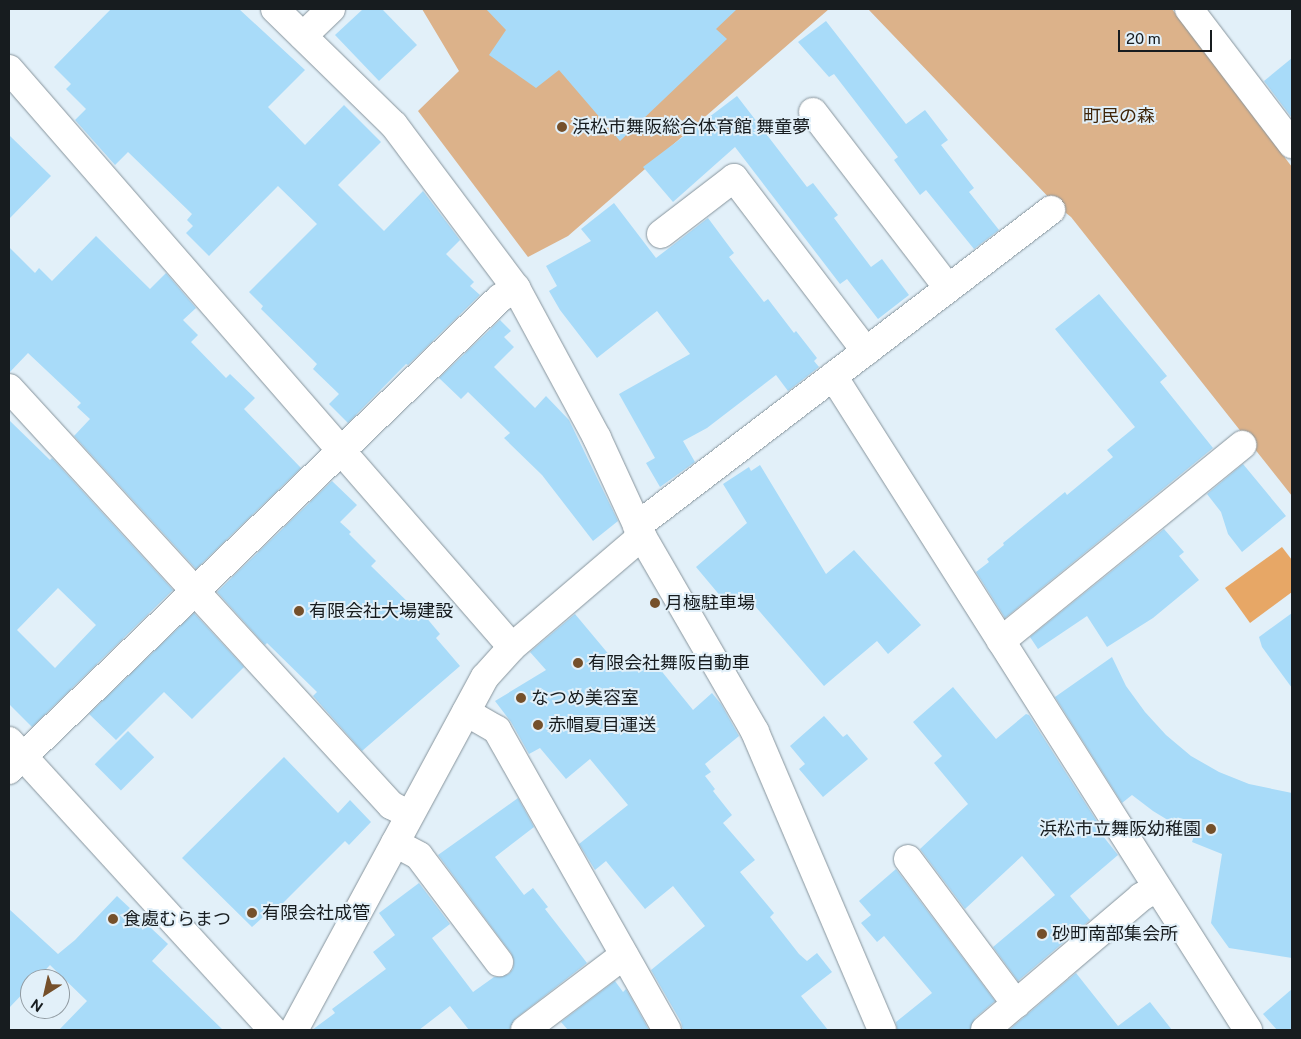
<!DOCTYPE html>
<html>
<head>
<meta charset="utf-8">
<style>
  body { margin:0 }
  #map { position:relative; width:1301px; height:1039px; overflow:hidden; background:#e2f0f9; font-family:"Public Sans","Noto Sans JP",sans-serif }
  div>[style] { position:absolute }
  .green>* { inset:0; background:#dcb28a }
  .water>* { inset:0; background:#e7a766 }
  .building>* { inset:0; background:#a8dbf9; transform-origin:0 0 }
  .roads { filter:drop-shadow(0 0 1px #87949c) drop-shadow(0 0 1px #87949c) }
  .minor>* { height:28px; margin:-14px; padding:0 14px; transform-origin:14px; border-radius:14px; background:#fff }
  .tertiary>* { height:28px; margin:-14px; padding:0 14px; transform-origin:14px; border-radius:14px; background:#fff }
  .dots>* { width:14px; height:14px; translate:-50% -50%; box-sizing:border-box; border:2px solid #e2f0f9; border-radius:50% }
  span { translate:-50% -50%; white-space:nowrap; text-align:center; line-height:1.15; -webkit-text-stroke:4px #e2f0f9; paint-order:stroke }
  .park-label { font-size:18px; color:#3f2508 }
  .poi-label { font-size:18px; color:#171c1f }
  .left { translate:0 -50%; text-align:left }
  .right { translate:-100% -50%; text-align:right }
  .frame { position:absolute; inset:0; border:10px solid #171c1f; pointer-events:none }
  .north { position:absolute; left:20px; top:969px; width:50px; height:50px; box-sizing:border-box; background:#e2f0f9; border:1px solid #919ba2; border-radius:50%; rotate:215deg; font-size:14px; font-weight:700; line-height:20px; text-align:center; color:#171c1f }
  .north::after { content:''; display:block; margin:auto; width:18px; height:22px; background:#75502b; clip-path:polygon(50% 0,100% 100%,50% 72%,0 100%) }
  .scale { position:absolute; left:1118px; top:30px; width:94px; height:22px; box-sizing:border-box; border:2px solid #171c1f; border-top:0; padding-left:6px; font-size:15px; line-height:18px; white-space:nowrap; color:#171c1f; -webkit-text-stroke:4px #e2f0f9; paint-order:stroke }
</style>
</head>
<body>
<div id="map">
  <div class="green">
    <i style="clip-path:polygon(422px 9px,829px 9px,568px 236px,528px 257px,418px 111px,459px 71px)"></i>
    <i style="clip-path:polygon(868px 9px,1172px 9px,1292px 167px,1292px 496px,1071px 217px,1056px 205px)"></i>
  </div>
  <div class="water">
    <i style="clip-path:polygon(1282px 547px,1292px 560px,1292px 592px,1250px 623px,1225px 588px)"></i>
  </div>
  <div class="building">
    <i style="clip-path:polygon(111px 9px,239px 9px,305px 70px,268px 107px,305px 145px,344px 105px,381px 142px,338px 185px,384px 231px,423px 191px,460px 240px,446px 254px,474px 282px,470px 286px,480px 295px,408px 365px,406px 364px,348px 423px,329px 404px,339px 394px,313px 369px,317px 364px,261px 309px,263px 306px,249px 292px,317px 224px,278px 186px,209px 256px,186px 233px,193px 226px,187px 220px,192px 214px,128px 152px,115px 165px,75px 120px,86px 109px,66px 89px,71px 84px,54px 67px)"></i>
    <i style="clip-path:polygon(363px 9px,382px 9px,417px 45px,379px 81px,335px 35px)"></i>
    <i style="clip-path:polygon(486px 9px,737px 9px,716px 29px,727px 39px,620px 141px,559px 70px,536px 88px,489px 55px,506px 30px)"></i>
    <i style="clip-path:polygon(826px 21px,906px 124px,925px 110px,948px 140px,941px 145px,974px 188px,969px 192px,999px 230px,974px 249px,926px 190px,920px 195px,894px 160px,898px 157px,834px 74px,829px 77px,798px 42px)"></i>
    <i style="clip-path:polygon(1292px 58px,1292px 118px,1264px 81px)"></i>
    <i style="clip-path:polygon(737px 96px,807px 187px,813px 183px,838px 215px,834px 218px,871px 267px,882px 259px,909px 295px,878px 319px,847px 279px,840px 284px,735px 147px,673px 202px,643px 167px)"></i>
    <i style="clip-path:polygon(9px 135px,51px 176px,9px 219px)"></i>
    <i style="clip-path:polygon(614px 203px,656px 258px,708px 218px,734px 253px,729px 257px,764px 302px,768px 299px,794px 333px,796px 331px,817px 358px,814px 361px,819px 367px,788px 391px,776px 375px,707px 428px,683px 441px,695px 462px,660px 487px,646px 463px,655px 458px,619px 394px,690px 354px,657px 311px,597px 358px,560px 310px,549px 291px,557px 286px,546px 266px,591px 241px,581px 229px)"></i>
    <i style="clip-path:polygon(96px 236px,150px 289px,166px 273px,196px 308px,183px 320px,198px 335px,191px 342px,226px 378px,230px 374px,255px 398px,244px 409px,301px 468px,196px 569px,74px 436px,90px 419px,77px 407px,81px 403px,28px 353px,9px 373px,9px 247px,35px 273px,39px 268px,52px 281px)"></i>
    <i style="clip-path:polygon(1099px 294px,1167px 376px,1160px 382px,1213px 448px,1005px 618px,976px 572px,989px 562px,987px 559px,1004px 545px,1003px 543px,1065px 492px,1067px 495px,1113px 457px,1107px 450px,1135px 427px,1055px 329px)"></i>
    <i style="clip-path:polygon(500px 320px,511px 331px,504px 337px,514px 347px,494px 367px,535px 408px,546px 396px,569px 420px,618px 521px,593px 541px,542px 475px,504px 438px,510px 433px,468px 392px,461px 399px,439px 378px)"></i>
    <i style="clip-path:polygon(evenodd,9px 420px,50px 460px,52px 458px,173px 590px,32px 727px,9px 704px,9px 420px,58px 588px,96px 625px,55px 668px,17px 630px,58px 588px)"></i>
    <i style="clip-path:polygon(1243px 464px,1286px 516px,1242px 552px,1228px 534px,1221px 512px,1207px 494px)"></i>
    <i style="clip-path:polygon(760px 465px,826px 574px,854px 550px,921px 625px,888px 654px,877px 641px,824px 686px,742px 591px,727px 604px,696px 567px,747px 523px,723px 484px,749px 467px,751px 471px)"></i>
    <i style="clip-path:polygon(332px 481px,357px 505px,340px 522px,351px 532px,349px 534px,376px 561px,371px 566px,418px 612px,420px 610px,440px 634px,436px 638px,460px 666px,362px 751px,313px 696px,317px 692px,267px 643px,265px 645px,217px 592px)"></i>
    <i style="clip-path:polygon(1164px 529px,1184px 552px,1179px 556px,1199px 580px,1153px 618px,1107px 647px,1087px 616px,1038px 649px,1030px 637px)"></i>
    <i style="clip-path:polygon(194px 613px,244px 667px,192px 719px,164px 692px,116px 740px,89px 714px)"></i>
    <i style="clip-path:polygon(1292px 613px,1292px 688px,1262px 647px,1259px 637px)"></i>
    <i style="clip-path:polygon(575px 614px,621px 669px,636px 657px,638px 659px,646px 652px,693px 710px,712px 693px,721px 704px,739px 736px,705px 764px,711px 772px,705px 776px,715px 789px,713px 791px,732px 815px,723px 823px,755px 860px,740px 872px,774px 913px,770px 917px,799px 954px,807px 961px,817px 953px,832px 972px,801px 996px,828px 1030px,683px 1030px,681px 1022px,651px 970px,705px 926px,673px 886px,645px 909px,606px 861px,595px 870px,579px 844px,628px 805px,590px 759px,566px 779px,540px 748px,529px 754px,511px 722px,495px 701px,546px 670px,530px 652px)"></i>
    <i style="clip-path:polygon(1112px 657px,1126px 686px,1145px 712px,1166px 735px,1191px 756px,1219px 772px,1249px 784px,1292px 793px,1292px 958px,1229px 948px,1211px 923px,1222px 854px,1192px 842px,1194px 836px,1153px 811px,1132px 795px,1122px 803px,1055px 697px)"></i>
    <i style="clip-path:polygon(953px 687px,996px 739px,1026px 714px,1029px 715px,1098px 823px,1095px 826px,1118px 855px,1070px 896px,1090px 920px,1018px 981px,993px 947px,1055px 895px,1022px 856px,965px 909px,920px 849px,968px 804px,934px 763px,942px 756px,913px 722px)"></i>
    <i style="clip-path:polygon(824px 716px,843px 737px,847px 734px,868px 759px,823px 797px,799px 769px,805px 764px,790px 746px)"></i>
    <i style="left:128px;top:731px;width:37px;height:47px;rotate:45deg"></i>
    <i style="clip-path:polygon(284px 757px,338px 813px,350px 800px,371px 822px,349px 845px,345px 841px,275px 911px,273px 908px,252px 927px,182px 858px)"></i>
    <i style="clip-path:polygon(518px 798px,534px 827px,495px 857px,524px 895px,533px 888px,548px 907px,545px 909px,587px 963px,516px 1018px,509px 1030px,469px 1030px,450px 1006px,419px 1030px,312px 1030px,335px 1013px,332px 1009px,386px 969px,373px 952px,395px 935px,379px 913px,419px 883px,450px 924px,432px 938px,473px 992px,494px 977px,501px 977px,509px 974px,513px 969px,514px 961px,511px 953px,438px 855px)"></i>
    <i style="clip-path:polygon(896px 869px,995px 1001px,975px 1018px,970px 1030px,897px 1030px,896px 1022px,932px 993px,884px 936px,877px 942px,861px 923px,871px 915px,859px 901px)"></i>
    <i style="clip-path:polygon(117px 896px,168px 944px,152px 961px,223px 1030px,59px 1030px,87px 1001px,50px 965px,37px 979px,30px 979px,30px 986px,9px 1008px,9px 909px,58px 954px,75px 940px)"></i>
    <i style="clip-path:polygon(1076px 973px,1118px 1026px,1150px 1002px,1172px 1030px,1009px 1030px)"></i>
    <i style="clip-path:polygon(615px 981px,623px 992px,626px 989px,649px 1030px,568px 1030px,561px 1022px)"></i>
    <i style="clip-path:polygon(1292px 989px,1292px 1030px,1277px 1030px,1263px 1014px)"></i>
  </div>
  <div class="roads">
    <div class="minor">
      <i style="left:275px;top:9px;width:166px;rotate:44.3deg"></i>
      <i style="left:394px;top:125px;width:204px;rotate:53.2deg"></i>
      <i style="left:516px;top:288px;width:170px;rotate:61.6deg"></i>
      <i style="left:597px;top:438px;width:108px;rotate:65.3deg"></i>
      <i style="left:642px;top:536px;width:226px;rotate:60deg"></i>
      <i style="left:755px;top:732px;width:324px;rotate:66.9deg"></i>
      <i style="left:1189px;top:9px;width:170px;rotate:52.7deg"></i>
      <i style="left:303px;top:36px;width:39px;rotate:-44deg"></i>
      <i style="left:9px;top:69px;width:766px;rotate:48.97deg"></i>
      <i style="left:813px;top:112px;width:222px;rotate:52.5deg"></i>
      <i style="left:661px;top:234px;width:92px;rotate:-37.5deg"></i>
      <i style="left:734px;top:178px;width:218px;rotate:52.7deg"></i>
      <i style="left:833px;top:376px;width:775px;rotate:57.6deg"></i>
      <i style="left:9px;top:388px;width:566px;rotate:47.51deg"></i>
      <i style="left:391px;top:805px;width:21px;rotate:28deg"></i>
      <i style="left:637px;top:526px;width:521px;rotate:-37.35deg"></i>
      <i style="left:1001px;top:641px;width:311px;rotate:-39.1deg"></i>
      <i style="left:466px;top:712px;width:36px;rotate:30deg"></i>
      <i style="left:497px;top:730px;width:345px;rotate:60.5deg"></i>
      <i style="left:9px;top:770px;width:681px;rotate:-43.87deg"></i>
      <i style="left:500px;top:298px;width:19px;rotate:-32deg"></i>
      <i style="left:395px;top:843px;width:27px;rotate:28deg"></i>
      <i style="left:419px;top:856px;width:133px;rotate:53deg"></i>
      <i style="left:908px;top:859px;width:181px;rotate:53.3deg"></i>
      <i style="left:294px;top:1030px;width:401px;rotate:-61.6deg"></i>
      <i style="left:485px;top:677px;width:40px;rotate:-48deg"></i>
      <i style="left:512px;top:647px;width:171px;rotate:-40.5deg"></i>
      <i style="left:525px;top:1030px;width:124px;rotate:-37.1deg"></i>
      <i style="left:985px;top:1030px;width:205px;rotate:-40.4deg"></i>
      <i style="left:1141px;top:897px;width:18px;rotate:-29deg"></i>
    </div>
    <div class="tertiary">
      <i style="left:9px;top:741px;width:391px;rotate:47.6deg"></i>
    </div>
  </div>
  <div class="dots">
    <i style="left:562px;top:127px;background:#75502b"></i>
    <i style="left:655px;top:603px;background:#75502b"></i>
    <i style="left:299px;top:611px;background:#75502b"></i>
    <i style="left:578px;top:663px;background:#75502b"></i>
    <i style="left:521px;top:698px;background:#75502b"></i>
    <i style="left:538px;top:725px;background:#75502b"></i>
    <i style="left:1211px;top:829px;background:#75502b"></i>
    <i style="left:252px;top:913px;background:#75502b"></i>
    <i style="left:113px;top:919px;background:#75502b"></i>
    <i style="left:1042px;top:934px;background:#75502b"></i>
  </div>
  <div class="park-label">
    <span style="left:1119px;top:116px">町民の森</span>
  </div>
  <div class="poi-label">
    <span class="left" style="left:572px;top:127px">浜松市舞阪総合体育館 舞童夢</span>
    <span class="left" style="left:665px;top:603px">月極駐車場</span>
    <span class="left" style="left:309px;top:611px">有限会社大場建設</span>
    <span class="left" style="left:588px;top:663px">有限会社舞阪自動車</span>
    <span class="left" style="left:531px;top:698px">なつめ美容室</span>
    <span class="left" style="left:548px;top:725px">赤帽夏目運送</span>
    <span class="right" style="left:1201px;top:829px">浜松市立舞阪幼稚園</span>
    <span class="left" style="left:262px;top:913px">有限会社成管</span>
    <span class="left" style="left:123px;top:919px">食處むらまつ</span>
    <span class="left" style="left:1052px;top:934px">砂町南部集会所</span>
  </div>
  <div class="frame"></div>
  <div class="north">N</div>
  <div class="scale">20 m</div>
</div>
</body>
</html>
